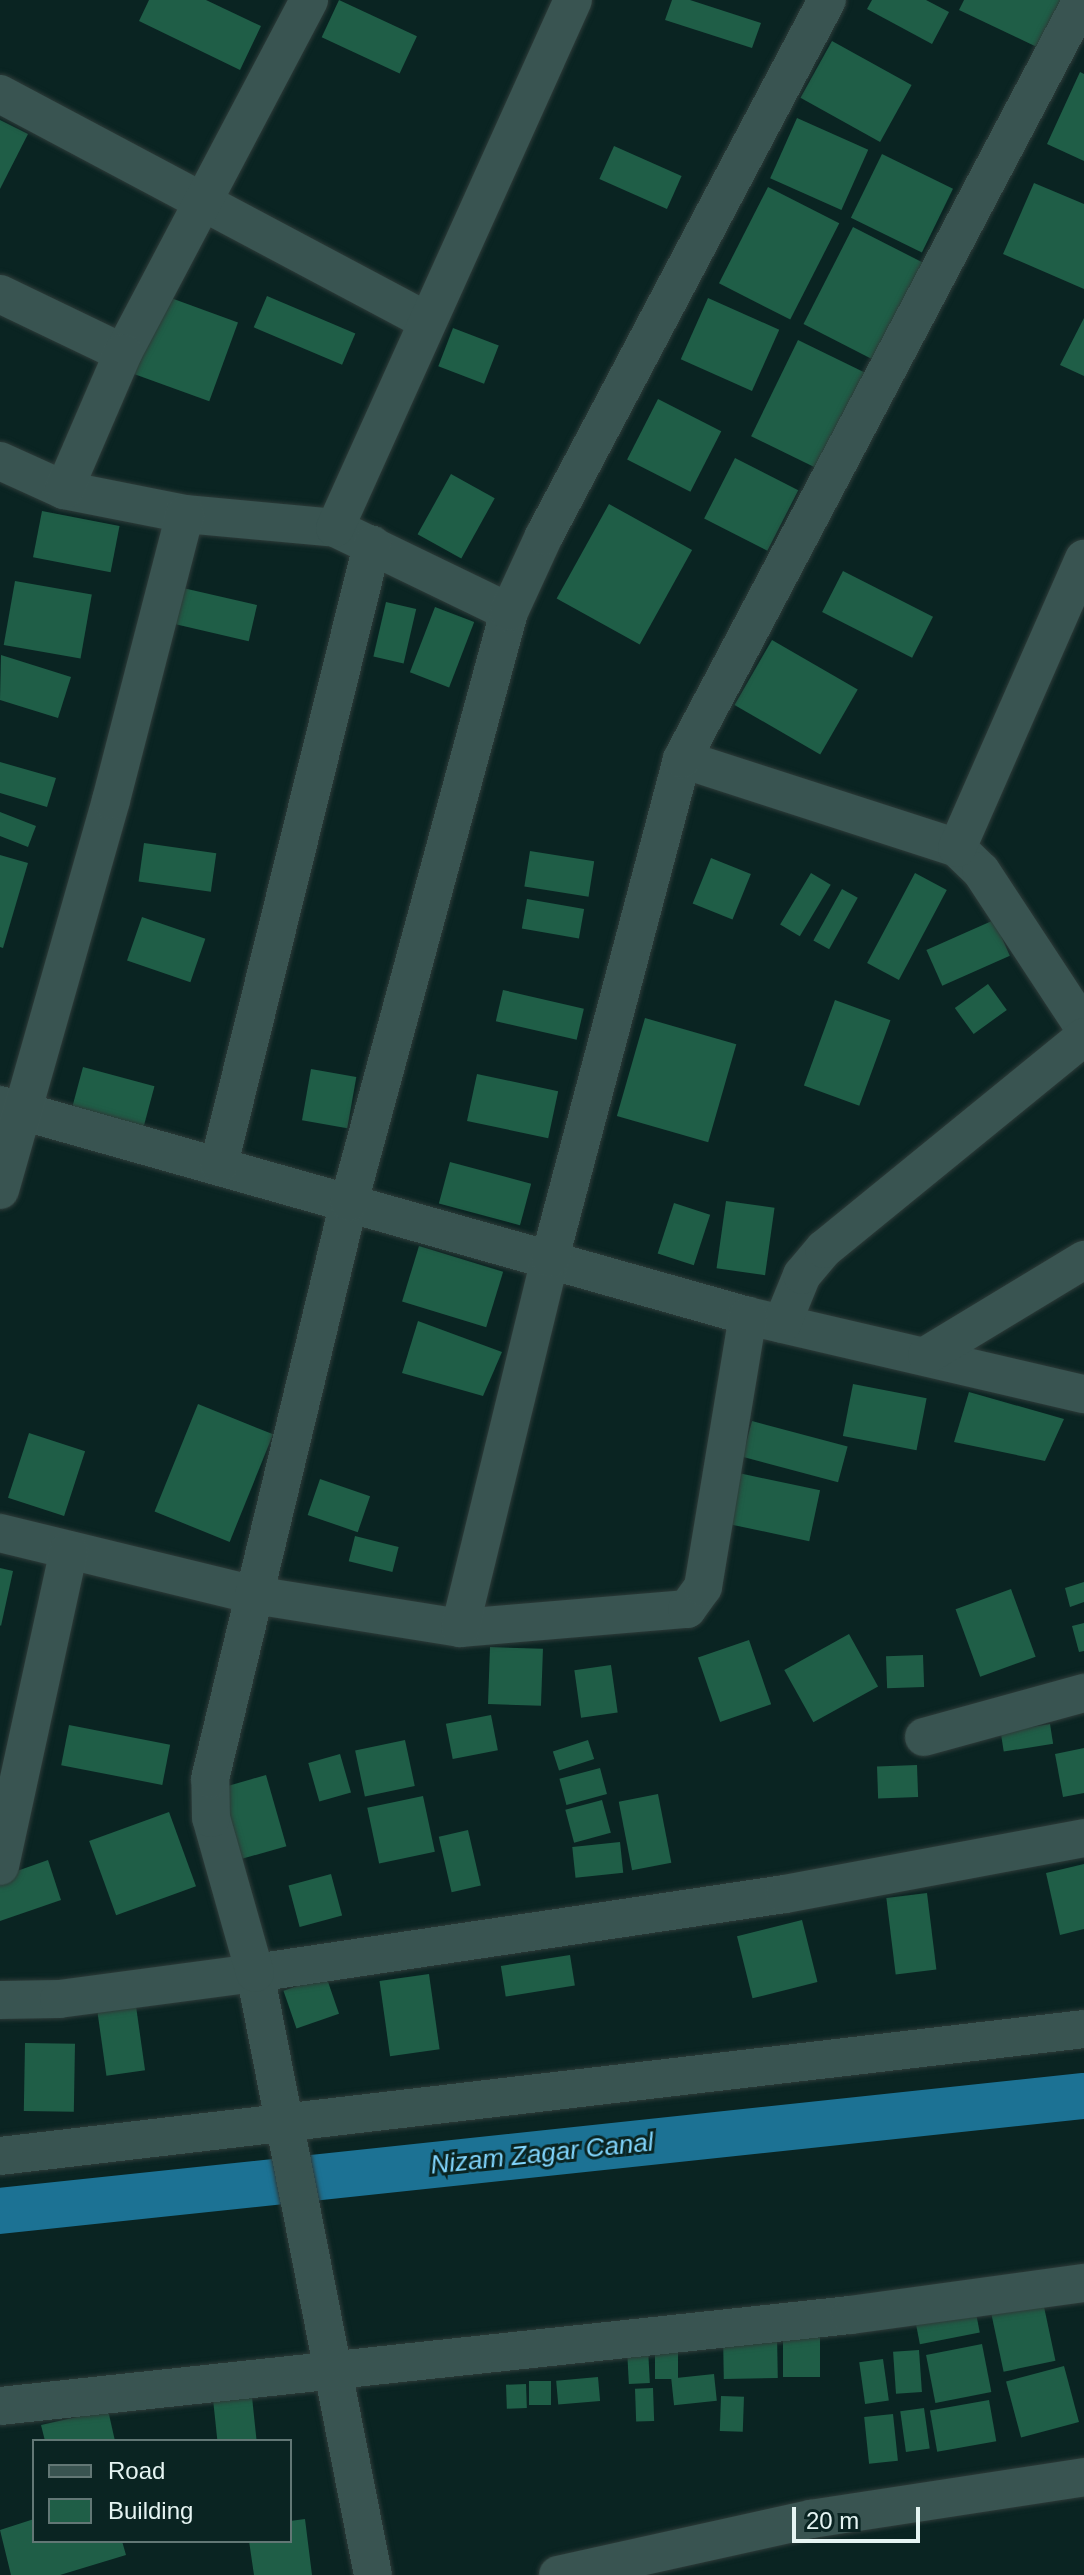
<!DOCTYPE html>
<html>
<head>
<meta charset="utf-8">
<style>
  body { margin:0 }
  #map { position:relative; width:1084px; height:2575px; overflow:hidden; background:#0a2422; font-family:Arial,sans-serif }
  div>[style] { position:absolute }
  .canal>* { height:46px; margin:-23px; padding:0 23px; transform-origin:23px; border-radius:23px; background:#1c7294 }
  .building>* { inset:0; background:#1f5e47; transform-origin:0 0 }
  .roads { filter:drop-shadow(0 0 2px #2e3b39) drop-shadow(0 0 2px #2e3b39) }
  .street>* { height:38px; margin:-19px; padding:0 19px; transform-origin:19px; border-radius:19px; background:#395451 }
  span { translate:-50% -50%; white-space:nowrap; text-align:center; line-height:1.15; -webkit-text-stroke:6px #0a2422; paint-order:stroke }
  .water-label { font-size:26px; color:#81d5fd; font-style:italic }
  .legend { position:absolute; left:32px; top:2439px; width:260px; height:104px; box-sizing:border-box; background:#0a2422; border:2px solid #627775; margin:0; padding:10px 14px; list-style:none; font-size:24px; color:#e5f4f2 }
  .legend li { display:flex; align-items:center; gap:16px; height:40px }
  .legend b { width:40px; border:2px solid #627775 }
  .scale { position:absolute; left:792px; top:2507px; width:128px; height:36px; box-sizing:border-box; border:4px solid #e5f4f2; border-top:0; padding-left:10px; font-size:24px; line-height:28px; white-space:nowrap; color:#e5f4f2; -webkit-text-stroke:6px #0a2422; paint-order:stroke }
</style>
</head>
<body>
<div id="map">
  <div class="canal">
    <i style="left:0;top:2211px;width:1090px;rotate:-6.06deg"></i>
  </div>
  <div class="building">
    <i style="clip-path:polygon(149px 0,206px 0,261px 26px,240px 70px,139px 21px)"></i>
    <i style="left:339px;top:0;width:86px;height:41px;rotate:25deg"></i>
    <i style="clip-path:polygon(672px 0,690px 0,761px 23px,752px 48px,665px 20px)"></i>
    <i style="clip-path:polygon(872px 0,926px 0,949px 12px,932px 44px,867px 9px)"></i>
    <i style="clip-path:polygon(964px 0,1064px 0,1041px 49px,959px 10px)"></i>
    <i style="left:832px;top:41px;width:91px;height:65px;rotate:29deg"></i>
    <i style="clip-path:polygon(1080px 72px,1084px 74px,1084px 161px,1047px 144px)"></i>
    <i style="left:797px;top:118px;width:78px;height:66px;rotate:24deg"></i>
    <i style="clip-path:polygon(0 120px,28px 134px,0 189px)"></i>
    <i style="left:614px;top:146px;width:74px;height:36px;rotate:24deg"></i>
    <i style="left:882px;top:154px;width:79px;height:71px;rotate:26deg"></i>
    <i style="clip-path:polygon(1034px 183px,1084px 204px,1084px 289px,1003px 254px)"></i>
    <i style="left:768px;top:187px;width:80px;height:108px;rotate:27deg"></i>
    <i style="left:853px;top:227px;width:81px;height:109px;rotate:27deg"></i>
    <i style="left:160px;top:294px;width:83px;height:84px;rotate:20deg"></i>
    <i style="left:267px;top:296px;width:96px;height:34px;rotate:23deg"></i>
    <i style="left:708px;top:298px;width:78px;height:67px;rotate:24deg"></i>
    <i style="clip-path:polygon(1084px 318px,1084px 376px,1060px 365px)"></i>
    <i style="left:453px;top:328px;width:49px;height:41px;rotate:21deg"></i>
    <i style="left:798px;top:340px;width:81px;height:107px;rotate:26deg"></i>
    <i style="left:658px;top:399px;width:71px;height:68px;rotate:27deg"></i>
    <i style="left:735px;top:458px;width:71px;height:68px;rotate:27deg"></i>
    <i style="left:451px;top:474px;width:50px;height:69px;rotate:29deg"></i>
    <i style="left:609px;top:504px;width:95px;height:108px;rotate:29deg"></i>
    <i style="left:42px;top:511px;width:79px;height:47px;rotate:11deg"></i>
    <i style="left:843px;top:571px;width:101px;height:46px;rotate:27deg"></i>
    <i style="left:15px;top:581px;width:78px;height:65px;rotate:10deg"></i>
    <i style="left:183px;top:588px;width:76px;height:37px;rotate:13deg"></i>
    <i style="left:386px;top:602px;width:31px;height:56px;rotate:13deg"></i>
    <i style="left:435px;top:607px;width:42px;height:70px;rotate:21deg"></i>
    <i style="left:772px;top:640px;width:99px;height:75px;rotate:30deg"></i>
    <i style="clip-path:polygon(1px 655px,71px 677px,58px 718px,0 700px)"></i>
    <i style="clip-path:polygon(0 762px,56px 778px,47px 807px,0 793px)"></i>
    <i style="clip-path:polygon(0 812px,36px 826px,28px 847px,0 836px)"></i>
    <i style="left:144px;top:843px;width:73px;height:39px;rotate:8deg"></i>
    <i style="left:530px;top:851px;width:65px;height:36px;rotate:9deg"></i>
    <i style="clip-path:polygon(0 855px,28px 863px,3px 948px,0 947px)"></i>
    <i style="left:711px;top:858px;width:43px;height:49px;rotate:22deg"></i>
    <i style="left:811px;top:873px;width:23px;height:60px;rotate:31deg"></i>
    <i style="left:915px;top:873px;width:36px;height:102px;rotate:28deg"></i>
    <i style="left:842px;top:889px;width:18px;height:59px;rotate:29deg"></i>
    <i style="left:527px;top:899px;width:58px;height:30px;rotate:10deg"></i>
    <i style="left:142px;top:917px;width:67px;height:46px;rotate:19deg"></i>
    <i style="left:994px;top:920px;width:39px;height:74px;rotate:66deg"></i>
    <i style="left:988px;top:984px;width:32px;height:41px;rotate:54deg"></i>
    <i style="left:503px;top:990px;width:83px;height:32px;rotate:13deg"></i>
    <i style="left:835px;top:1000px;width:59px;height:91px;rotate:20deg"></i>
    <i style="left:645px;top:1018px;width:95px;height:102px;rotate:16deg"></i>
    <i style="left:83px;top:1067px;width:74px;height:44px;rotate:15deg"></i>
    <i style="left:311px;top:1069px;width:46px;height:52px;rotate:10deg"></i>
    <i style="left:477px;top:1074px;width:83px;height:48px;rotate:12deg"></i>
    <i style="left:450px;top:1162px;width:84px;height:43px;rotate:15deg"></i>
    <i style="left:726px;top:1201px;width:49px;height:68px;rotate:8deg"></i>
    <i style="left:674px;top:1203px;width:38px;height:53px;rotate:18deg"></i>
    <i style="left:419px;top:1246px;width:88px;height:58px;rotate:17deg"></i>
    <i style="clip-path:polygon(418px 1321px,502px 1352px,483px 1396px,402px 1373px)"></i>
    <i style="left:853px;top:1384px;width:75px;height:53px;rotate:11deg"></i>
    <i style="clip-path:polygon(969px 1392px,1064px 1419px,1045px 1461px,954px 1442px)"></i>
    <i style="left:198px;top:1404px;width:81px;height:116px;rotate:22deg"></i>
    <i style="left:752px;top:1421px;width:99px;height:37px;rotate:15deg"></i>
    <i style="left:29px;top:1433px;width:59px;height:68px;rotate:18deg"></i>
    <i style="left:734px;top:1472px;width:88px;height:52px;rotate:12deg"></i>
    <i style="left:320px;top:1479px;width:53px;height:38px;rotate:19deg"></i>
    <i style="left:355px;top:1536px;width:45px;height:26px;rotate:14deg"></i>
    <i style="clip-path:polygon(0 1568px,13px 1571px,1px 1626px,0 1625px)"></i>
    <i style="clip-path:polygon(1084px 1582px,1084px 1602px,1070px 1607px,1065px 1588px)"></i>
    <i style="left:1011px;top:1589px;width:72px;height:59px;rotate:70deg"></i>
    <i style="clip-path:polygon(1084px 1623px,1084px 1651px,1079px 1652px,1072px 1626px)"></i>
    <i style="left:849px;top:1634px;width:60px;height:74px;rotate:61deg"></i>
    <i style="left:749px;top:1640px;width:68px;height:54px;rotate:71deg"></i>
    <i style="left:490px;top:1647px;width:53px;height:57px;rotate:2deg"></i>
    <i style="left:923px;top:1655px;width:32px;height:37px;rotate:88deg"></i>
    <i style="left:611px;top:1665px;width:48px;height:37px;rotate:82deg"></i>
    <i style="left:491px;top:1715px;width:36px;height:46px;rotate:79deg"></i>
    <i style="left:1050px;top:1724px;width:20px;height:50px;rotate:81deg"></i>
    <i style="left:69px;top:1725px;width:103px;height:41px;rotate:11deg"></i>
    <i style="left:405px;top:1740px;width:47px;height:51px;rotate:78deg"></i>
    <i style="left:588px;top:1740px;width:20px;height:37px;rotate:72deg"></i>
    <i style="clip-path:polygon(1084px 1748px,1084px 1793px,1063px 1797px,1055px 1754px)"></i>
    <i style="left:340px;top:1754px;width:40px;height:33px;rotate:74deg"></i>
    <i style="left:917px;top:1765px;width:32px;height:40px;rotate:88deg"></i>
    <i style="left:600px;top:1768px;width:27px;height:42px;rotate:75deg"></i>
    <i style="left:266px;top:1775px;width:74px;height:47px;rotate:74deg"></i>
    <i style="left:658px;top:1794px;width:70px;height:40px;rotate:79deg"></i>
    <i style="left:423px;top:1796px;width:57px;height:57px;rotate:78deg"></i>
    <i style="left:602px;top:1800px;width:34px;height:38px;rotate:75deg"></i>
    <i style="left:169px;top:1812px;width:79px;height:85px;rotate:70deg"></i>
    <i style="left:468px;top:1830px;width:57px;height:30px;rotate:77deg"></i>
    <i style="left:620px;top:1842px;width:31px;height:48px;rotate:84deg"></i>
    <i style="clip-path:polygon(48px 1860px,61px 1900px,0 1921px,0 1877px)"></i>
    <i style="clip-path:polygon(1084px 1864px,1084px 1929px,1060px 1935px,1046px 1873px)"></i>
    <i style="left:331px;top:1874px;width:43px;height:44px;rotate:75deg"></i>
    <i style="left:927px;top:1893px;width:77px;height:41px;rotate:83deg"></i>
    <i style="left:802px;top:1920px;width:64px;height:67px;rotate:76deg"></i>
    <i style="left:570px;top:1955px;width:31px;height:70px;rotate:81deg"></i>
    <i style="left:429px;top:1974px;width:76px;height:50px;rotate:82deg"></i>
    <i style="left:326px;top:1976px;width:40px;height:45px;rotate:71deg"></i>
    <i style="left:136px;top:2006px;width:65px;height:39px;rotate:82deg"></i>
    <i style="left:25px;top:2043px;width:50px;height:68px;rotate:1deg"></i>
    <i style="left:1043px;top:2302px;width:60px;height:53px;rotate:78deg"></i>
    <i style="left:975px;top:2308px;width:25px;height:61px;rotate:79deg"></i>
    <i style="left:783px;top:2328px;width:37px;height:49px"></i>
    <i style="left:777px;top:2333px;width:45px;height:54px;rotate:89deg"></i>
    <i style="left:655px;top:2342px;width:23px;height:37px"></i>
    <i style="left:982px;top:2344px;width:49px;height:57px;rotate:79deg"></i>
    <i style="left:648px;top:2348px;width:35px;height:21px;rotate:87deg"></i>
    <i style="left:919px;top:2350px;width:42px;height:26px;rotate:86deg"></i>
    <i style="left:883px;top:2359px;width:42px;height:24px;rotate:82deg"></i>
    <i style="left:1064px;top:2366px;width:58px;height:60px;rotate:75deg"></i>
    <i style="left:714px;top:2374px;width:27px;height:43px;rotate:84deg"></i>
    <i style="left:598px;top:2377px;width:24px;height:42px;rotate:85deg"></i>
    <i style="left:551px;top:2381px;width:24px;height:22px;rotate:90deg"></i>
    <i style="left:526px;top:2384px;width:24px;height:20px;rotate:88deg"></i>
    <i style="left:653px;top:2388px;width:33px;height:18px;rotate:88deg"></i>
    <i style="left:721px;top:2396px;width:23px;height:35px;rotate:2deg"></i>
    <i style="left:252px;top:2397px;width:44px;height:39px;rotate:84deg"></i>
    <i style="left:989px;top:2400px;width:42px;height:60px;rotate:80deg"></i>
    <i style="left:924px;top:2408px;width:41px;height:24px;rotate:82deg"></i>
    <i style="clip-path:polygon(108px 2410px,115px 2441px,45px 2441px,41px 2425px)"></i>
    <i style="left:893px;top:2414px;width:47px;height:29px;rotate:84deg"></i>
    <i style="clip-path:polygon(34px 2519px,34px 2541px,122px 2541px,126px 2555px,60px 2575px,11px 2575px,0 2530px)"></i>
    <i style="clip-path:polygon(305px 2519px,312px 2575px,254px 2575px,249px 2541px,290px 2541px,290px 2521px)"></i>
  </div>
  <div class="roads">
    <div class="street">
      <i style="left:0;top:94px;width:484px;rotate:28deg"></i>
      <i style="left:0;top:294px;width:136px;rotate:25.6deg"></i>
      <i style="left:123px;top:353px;width:399px;rotate:-62.2deg"></i>
      <i style="left:0;top:461px;width:70px;rotate:24.4deg"></i>
      <i style="left:64px;top:490px;width:123px;rotate:11.2deg"></i>
      <i style="left:185px;top:514px;width:151px;rotate:5.3deg"></i>
      <i style="left:335px;top:528px;width:193px;rotate:25.8deg"></i>
      <i style="left:64px;top:490px;width:149px;rotate:-66.7deg"></i>
      <i style="left:335px;top:528px;width:579px;rotate:-65.74deg"></i>
      <i style="left:682px;top:759px;width:289px;rotate:17.9deg"></i>
      <i style="left:957px;top:848px;width:33px;rotate:44deg"></i>
      <i style="left:981px;top:871px;width:188px;rotate:56.7deg"></i>
      <i style="left:957px;top:848px;width:316px;rotate:-66.3deg"></i>
      <i style="left:0;top:1105px;width:777px;rotate:15.75deg"></i>
      <i style="left:748px;top:1316px;width:345px;rotate:13.1deg"></i>
      <i style="left:219px;top:1164px;width:638px;rotate:-76.12deg"></i>
      <i style="left:0;top:1190px;width:405px;rotate:-74.1deg"></i>
      <i style="left:111px;top:800px;width:295px;rotate:-75.5deg"></i>
      <i style="left:782px;top:1324px;width:53px;rotate:-67.8deg"></i>
      <i style="left:802px;top:1275px;width:34px;rotate:-50deg"></i>
      <i style="left:824px;top:1249px;width:335px;rotate:-39.2deg"></i>
      <i style="left:927px;top:1355px;width:184px;rotate:-31.2deg"></i>
      <i style="left:0;top:1533px;width:261px;rotate:13.7deg"></i>
      <i style="left:254px;top:1595px;width:209px;rotate:9.1deg"></i>
      <i style="left:460px;top:1628px;width:228px;rotate:-4.8deg"></i>
      <i style="left:687px;top:1609px;width:27px;rotate:-54deg"></i>
      <i style="left:703px;top:1587px;width:275px;rotate:-80.6deg"></i>
      <i style="left:460px;top:1628px;width:381px;rotate:-76.3deg"></i>
      <i style="left:550px;top:1258px;width:516px;rotate:-75.18deg"></i>
      <i style="left:682px;top:759px;width:858px;rotate:-62.21deg"></i>
      <i style="left:924px;top:1737px;width:166px;rotate:-15.4deg"></i>
      <i style="left:0;top:1866px;width:323px;rotate:-77.7deg"></i>
      <i style="left:0;top:2000px;width:59px;rotate:-1deg"></i>
      <i style="left:59px;top:1999px;width:198px;rotate:-7.6deg"></i>
      <i style="left:255px;top:1973px;width:536px;rotate:-8.48deg"></i>
      <i style="left:785px;top:1894px;width:304px;rotate:-10.6deg"></i>
      <i style="left:0;top:2156px;width:1091px;rotate:-6.68deg"></i>
      <i style="left:0;top:2406px;width:855px;rotate:-6.11deg"></i>
      <i style="left:850px;top:2315px;width:236px;rotate:-7.8deg"></i>
      <i style="left:373px;top:2575px;width:613px;rotate:-101.09deg"></i>
      <i style="left:255px;top:1973px;width:161px;rotate:-105.8deg"></i>
      <i style="left:211px;top:1818px;width:39px;rotate:-91deg"></i>
      <i style="left:210px;top:1779px;width:594px;rotate:-76.46deg"></i>
      <i style="left:349px;top:1202px;width:611px;rotate:-74.83deg"></i>
      <i style="left:509px;top:612px;width:84px;rotate:-65.3deg"></i>
      <i style="left:544px;top:536px;width:606px;rotate:-62.17deg"></i>
      <i style="left:558px;top:2575px;width:259px;rotate:-12.5deg"></i>
      <i style="left:811px;top:2519px;width:276px;rotate:-8.7deg"></i>
    </div>
  </div>
  <div class="water-label">
    <span style="left:542px;top:2154px;rotate:-6deg">Nizam Zagar Canal</span>
  </div>
  <ul class="legend">
  <li><b style="height:10px;background:#395451"></b>Road</li>
  <li><b style="height:22px;background:#1f5e47"></b>Building</li>
  </ul>
  <div class="scale">20 m</div>
</div>
</body>
</html>
